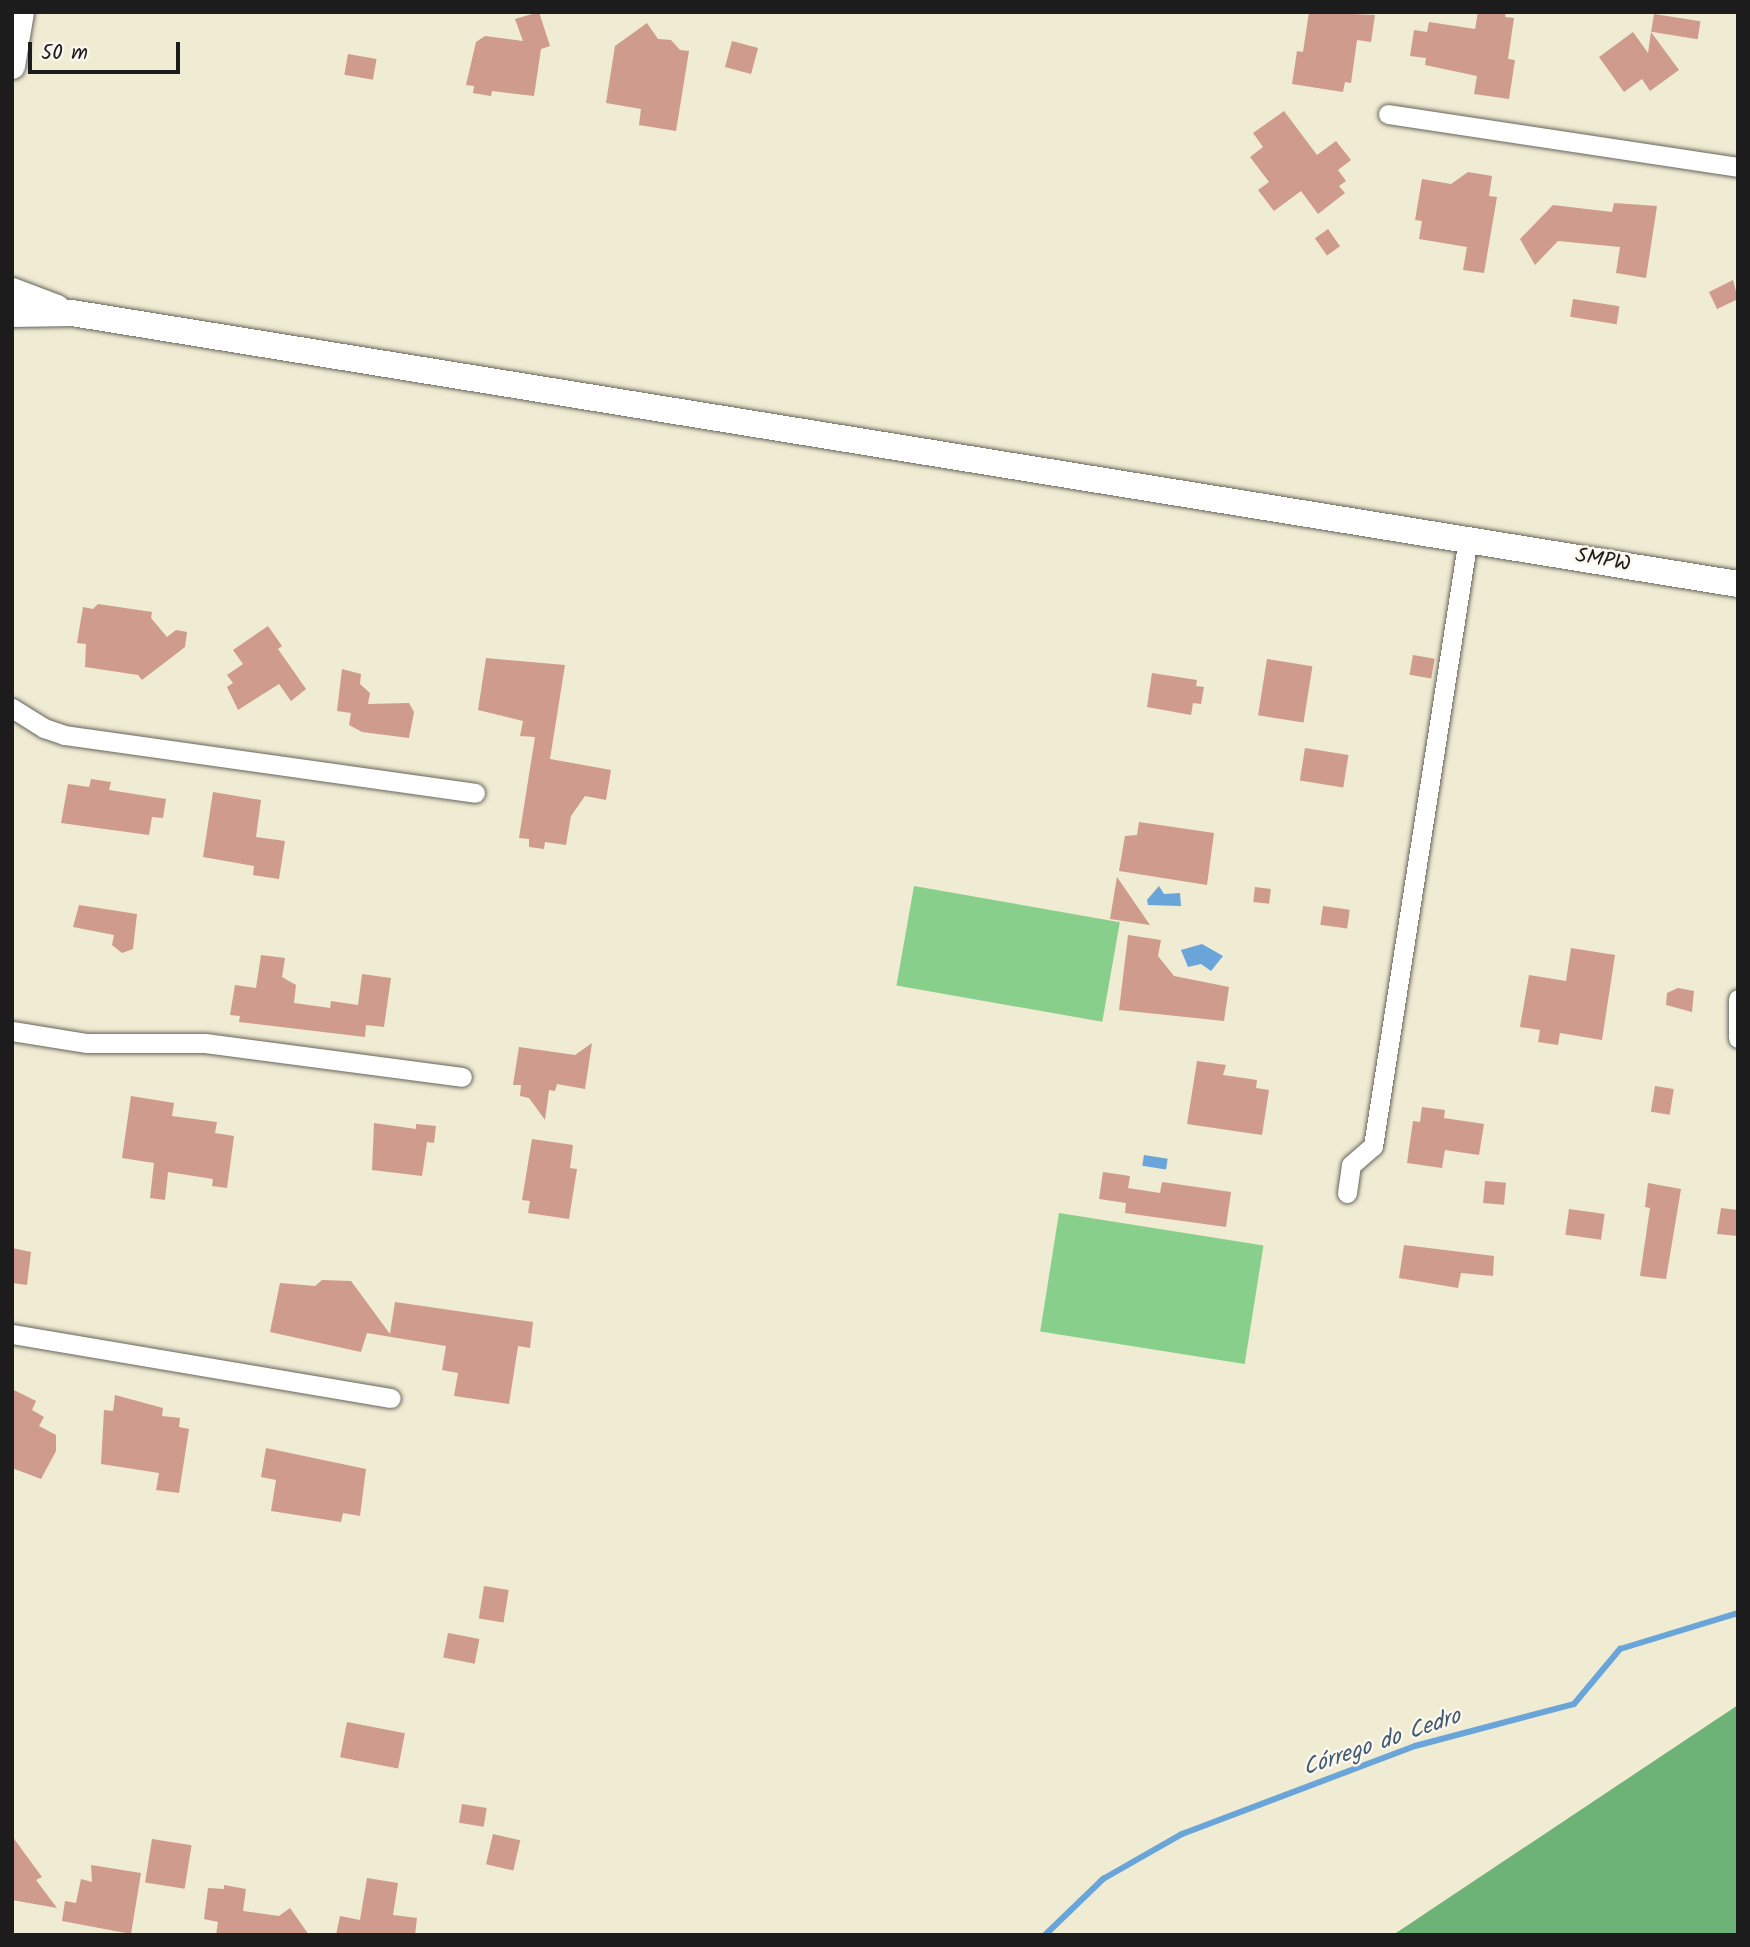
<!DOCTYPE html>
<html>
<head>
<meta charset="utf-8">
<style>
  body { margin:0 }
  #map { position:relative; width:1750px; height:1947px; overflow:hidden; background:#f0ebd3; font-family:Kalam,sans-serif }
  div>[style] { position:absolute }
  .green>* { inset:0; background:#87cf8a; transform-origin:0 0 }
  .forest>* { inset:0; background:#6db276 }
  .water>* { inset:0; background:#69a5d9; transform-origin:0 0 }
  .stream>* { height:6px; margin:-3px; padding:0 3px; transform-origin:3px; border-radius:3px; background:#69a5d9 }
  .building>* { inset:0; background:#ce9b8d; transform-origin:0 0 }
  .roads { filter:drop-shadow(0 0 2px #66645c) drop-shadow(0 0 2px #66645c) }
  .street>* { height:19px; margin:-9.5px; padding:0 9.5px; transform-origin:9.5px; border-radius:9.5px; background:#fff }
  .secondary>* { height:26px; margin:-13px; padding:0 13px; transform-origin:13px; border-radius:13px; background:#fff }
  span { translate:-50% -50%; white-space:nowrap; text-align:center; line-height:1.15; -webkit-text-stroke:5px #fbf7ec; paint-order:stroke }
  .street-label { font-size:21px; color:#1c1c1c }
  .water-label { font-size:23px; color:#3f5a71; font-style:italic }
  .frame { position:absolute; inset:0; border:14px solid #1c1c1c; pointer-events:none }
  .scale { position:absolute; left:28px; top:42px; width:152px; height:32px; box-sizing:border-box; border:4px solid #1c1c1c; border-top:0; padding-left:9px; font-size:21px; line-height:24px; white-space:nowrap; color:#1c1c1c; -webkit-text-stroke:5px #fbf7ec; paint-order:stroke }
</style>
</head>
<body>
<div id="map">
  <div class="green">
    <i style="left:914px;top:886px;width:209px;height:101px;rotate:10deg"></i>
    <i style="left:1059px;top:1213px;width:207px;height:120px;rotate:9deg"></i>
  </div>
  <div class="forest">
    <i style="clip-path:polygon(1738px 1705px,1738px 1935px,1393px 1935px)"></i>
  </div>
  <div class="water">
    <i style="clip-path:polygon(1159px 886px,1164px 894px,1180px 893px,1181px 906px,1148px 905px,1147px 900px)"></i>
    <i style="clip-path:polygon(1202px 944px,1223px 956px,1211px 971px,1201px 964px,1188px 967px,1181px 950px)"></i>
    <i style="left:1144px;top:1155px;width:24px;height:11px;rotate:9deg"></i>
  </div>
  <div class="stream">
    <i style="left:1045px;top:1935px;width:81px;rotate:-44deg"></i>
    <i style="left:1103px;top:1879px;width:91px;rotate:-29.7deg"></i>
    <i style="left:1182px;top:1834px;width:249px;rotate:-20.7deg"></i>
    <i style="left:1415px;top:1746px;width:164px;rotate:-14.8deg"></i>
    <i style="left:1574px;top:1704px;width:72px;rotate:-50.1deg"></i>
    <i style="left:1620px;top:1649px;width:123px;rotate:-17deg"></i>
  </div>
  <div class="building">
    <i style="clip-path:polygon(539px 12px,550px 46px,541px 49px,534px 96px,492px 91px,491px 96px,473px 93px,474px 86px,466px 85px,476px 42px,485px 36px,523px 41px,515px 19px)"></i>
    <i style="clip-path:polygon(1309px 12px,1375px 15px,1371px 42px,1357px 40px,1351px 83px,1345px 82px,1343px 92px,1292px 84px,1297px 51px,1303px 52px)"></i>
    <i style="clip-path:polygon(1478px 12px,1506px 12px,1505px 17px,1514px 18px,1508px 59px,1515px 60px,1509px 99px,1474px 94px,1477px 76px,1425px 65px,1426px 58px,1410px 56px,1414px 30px,1427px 32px,1429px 22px,1475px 29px)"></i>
    <i style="left:1654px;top:14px;width:47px;height:18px;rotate:9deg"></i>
    <i style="clip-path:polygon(647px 23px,658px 39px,671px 40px,680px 50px,689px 51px,676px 131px,639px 125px,641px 109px,606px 103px,615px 46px)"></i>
    <i style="clip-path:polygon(1633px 32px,1648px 53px,1651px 32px,1679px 70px,1650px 91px,1642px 79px,1624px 92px,1599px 57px)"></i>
    <i style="left:732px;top:41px;width:27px;height:27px;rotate:15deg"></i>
    <i style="left:348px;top:54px;width:29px;height:21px;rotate:10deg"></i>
    <i style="clip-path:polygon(1284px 111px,1317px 155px,1336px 141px,1351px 160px,1338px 170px,1346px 181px,1339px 186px,1345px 193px,1318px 214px,1301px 191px,1274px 211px,1258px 190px,1269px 182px,1250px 157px,1263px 147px,1253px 133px)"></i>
    <i style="clip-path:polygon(1468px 172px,1492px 176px,1489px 196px,1497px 197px,1484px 273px,1463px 270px,1467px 247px,1419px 239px,1422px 221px,1415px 220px,1422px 179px,1451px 184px)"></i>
    <i style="clip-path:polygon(1614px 203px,1657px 206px,1646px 278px,1616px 273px,1620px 247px,1558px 241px,1535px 265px,1520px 239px,1553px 205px,1612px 212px)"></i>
    <i style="left:1328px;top:229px;width:21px;height:16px;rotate:55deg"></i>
    <i style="clip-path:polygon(1733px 280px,1738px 299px,1717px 309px,1709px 292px)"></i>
    <i style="left:1573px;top:299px;width:47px;height:18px;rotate:9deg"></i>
    <i style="clip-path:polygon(98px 604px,152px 612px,151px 618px,167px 637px,176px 630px,187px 632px,185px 647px,142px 680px,138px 675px,85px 667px,86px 644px,77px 643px,83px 607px,93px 609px)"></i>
    <i style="clip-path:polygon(268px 626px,282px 646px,278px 649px,306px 689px,291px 701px,279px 684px,238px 710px,227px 687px,233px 683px,227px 675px,243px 664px,233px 650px)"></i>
    <i style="left:1413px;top:655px;width:22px;height:20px;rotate:10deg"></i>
    <i style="clip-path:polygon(486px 658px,565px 665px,550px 759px,611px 770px,606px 800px,585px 796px,571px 816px,566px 845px,545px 842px,544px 849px,529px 847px,529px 839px,519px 838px,535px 737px,520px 736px,523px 721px,478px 710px)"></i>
    <i style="left:1267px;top:659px;width:46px;height:57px;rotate:9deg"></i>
    <i style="clip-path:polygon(342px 669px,361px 674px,360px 684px,370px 693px,368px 704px,409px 703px,414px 712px,409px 738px,362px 732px,349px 725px,351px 713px,337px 711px)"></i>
    <i style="clip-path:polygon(1152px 673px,1197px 680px,1196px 686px,1204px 687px,1201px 704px,1193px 703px,1191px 715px,1147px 707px)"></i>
    <i style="left:1305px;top:748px;width:44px;height:33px;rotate:9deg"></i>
    <i style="clip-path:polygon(91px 779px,111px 782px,109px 790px,166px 799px,163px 818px,152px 817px,149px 835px,61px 823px,68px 784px,89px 787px)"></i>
    <i style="clip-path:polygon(213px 792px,261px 800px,256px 837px,285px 841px,279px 879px,253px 875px,254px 866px,203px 857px)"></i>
    <i style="clip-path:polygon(1139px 822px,1214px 833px,1207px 885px,1119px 871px,1125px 836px,1137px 835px)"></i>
    <i style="clip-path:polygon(1117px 877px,1150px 925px,1110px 919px)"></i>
    <i style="left:1255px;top:887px;width:16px;height:15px;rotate:7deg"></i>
    <i style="clip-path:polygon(79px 905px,137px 914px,133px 949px,122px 953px,112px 945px,114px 935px,73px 927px)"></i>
    <i style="left:1323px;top:906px;width:27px;height:19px;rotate:8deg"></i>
    <i style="clip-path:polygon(1128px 935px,1161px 940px,1158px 956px,1174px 976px,1229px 987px,1224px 1021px,1119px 1010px)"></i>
    <i style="clip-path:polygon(1571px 948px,1615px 955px,1602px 1040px,1560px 1033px,1558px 1045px,1538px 1042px,1540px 1030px,1520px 1027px,1529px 975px,1566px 981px)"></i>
    <i style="clip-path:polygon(261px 955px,285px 958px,282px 977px,296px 985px,294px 1003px,330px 1008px,331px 1001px,358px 1005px,362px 974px,391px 978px,384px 1027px,366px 1025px,365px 1037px,239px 1022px,240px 1016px,230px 1015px,235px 985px,256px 988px)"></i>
    <i style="clip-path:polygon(1678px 988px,1694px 991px,1692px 1012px,1666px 1005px,1667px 993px)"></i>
    <i style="clip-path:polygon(592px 1043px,585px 1089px,557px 1084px,555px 1091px,549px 1090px,545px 1120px,529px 1098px,520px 1096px,521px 1085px,513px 1085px,519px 1047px,575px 1055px)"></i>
    <i style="clip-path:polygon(1197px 1061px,1226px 1065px,1223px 1075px,1257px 1080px,1256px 1088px,1269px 1090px,1262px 1135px,1187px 1124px)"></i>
    <i style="left:1655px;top:1086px;width:19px;height:26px;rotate:9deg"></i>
    <i style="clip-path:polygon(131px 1096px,174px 1103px,172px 1116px,217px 1122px,215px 1133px,234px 1136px,227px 1188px,212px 1186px,213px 1179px,168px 1172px,165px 1200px,150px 1198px,154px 1163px,122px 1158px)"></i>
    <i style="clip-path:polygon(1422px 1107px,1445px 1110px,1444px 1118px,1484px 1124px,1479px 1155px,1445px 1150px,1442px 1168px,1407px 1163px,1413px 1121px,1420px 1122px)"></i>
    <i style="clip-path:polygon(374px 1123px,416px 1129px,416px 1124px,436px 1126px,434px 1143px,427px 1142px,422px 1176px,372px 1170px)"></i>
    <i style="clip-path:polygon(532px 1139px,573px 1145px,570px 1168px,577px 1169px,569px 1219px,528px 1213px,530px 1201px,522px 1200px)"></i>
    <i style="clip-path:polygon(1103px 1172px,1130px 1176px,1126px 1201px,1128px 1188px,1160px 1193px,1162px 1182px,1231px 1192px,1226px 1227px,1125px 1213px,1126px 1203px,1099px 1199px)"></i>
    <i style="left:1485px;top:1181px;width:21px;height:22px;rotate:5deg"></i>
    <i style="clip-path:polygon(1648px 1183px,1681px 1189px,1666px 1279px,1640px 1276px,1650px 1208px,1645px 1207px)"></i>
    <i style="clip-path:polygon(1721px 1208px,1738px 1210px,1738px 1236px,1717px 1234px)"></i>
    <i style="left:1569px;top:1209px;width:36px;height:26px;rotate:8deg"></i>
    <i style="clip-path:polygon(1404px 1245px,1494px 1256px,1493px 1276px,1461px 1273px,1458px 1288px,1399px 1278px)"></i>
    <i style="clip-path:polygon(12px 1248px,31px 1252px,27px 1285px,12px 1283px)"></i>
    <i style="clip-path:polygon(322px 1280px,351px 1281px,390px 1334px,395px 1302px,533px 1322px,530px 1348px,518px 1346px,509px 1404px,454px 1396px,458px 1373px,442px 1370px,446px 1346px,367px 1333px,361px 1352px,270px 1332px,280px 1283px,315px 1286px)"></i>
    <i style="clip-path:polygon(12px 1389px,36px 1401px,32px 1410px,44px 1417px,39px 1426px,56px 1435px,56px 1451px,41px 1479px,12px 1468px)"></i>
    <i style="clip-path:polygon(115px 1395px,163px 1408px,162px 1416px,180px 1418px,179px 1427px,189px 1429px,179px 1493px,156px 1490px,159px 1473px,101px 1464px,104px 1410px,113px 1411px)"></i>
    <i style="clip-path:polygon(266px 1448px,366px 1469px,360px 1516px,343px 1513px,341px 1522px,271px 1511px,276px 1480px,261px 1477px)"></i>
    <i style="left:484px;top:1586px;width:25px;height:33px;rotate:9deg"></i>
    <i style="left:448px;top:1633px;width:32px;height:25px;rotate:11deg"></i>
    <i style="left:347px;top:1722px;width:59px;height:36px;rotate:11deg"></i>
    <i style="left:462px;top:1804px;width:25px;height:19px;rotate:9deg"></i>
    <i style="left:493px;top:1834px;width:28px;height:31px;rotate:13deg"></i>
    <i style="clip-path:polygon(12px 1836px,42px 1877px,36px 1880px,57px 1908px,12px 1900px)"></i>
    <i style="left:152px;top:1839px;width:40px;height:44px;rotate:9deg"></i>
    <i style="clip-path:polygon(91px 1865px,141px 1873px,131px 1934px,62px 1921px,65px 1901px,76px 1903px,81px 1879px,92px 1882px)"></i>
    <i style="clip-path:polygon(367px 1878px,398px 1883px,393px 1915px,417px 1918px,415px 1935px,336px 1935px,340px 1916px,360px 1920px)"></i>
    <i style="clip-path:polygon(224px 1885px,246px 1889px,243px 1911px,279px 1916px,290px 1908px,309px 1935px,216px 1935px,218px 1922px,204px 1919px,208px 1888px,224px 1889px)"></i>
  </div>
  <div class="roads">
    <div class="street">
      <i style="left:1388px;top:114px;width:354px;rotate:8.6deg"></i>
      <i style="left:12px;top:708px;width:38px;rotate:32deg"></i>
      <i style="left:44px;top:728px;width:21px;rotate:19deg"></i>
      <i style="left:64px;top:735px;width:415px;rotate:8deg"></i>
      <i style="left:1738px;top:999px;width:39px;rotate:90deg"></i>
      <i style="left:12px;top:1031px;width:76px;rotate:9.1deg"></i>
      <i style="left:87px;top:1043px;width:118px"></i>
      <i style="left:205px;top:1043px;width:259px;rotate:7.5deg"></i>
      <i style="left:1347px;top:1193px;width:28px;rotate:-82deg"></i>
      <i style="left:1351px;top:1165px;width:29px;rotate:-41deg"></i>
      <i style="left:1373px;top:1146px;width:615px;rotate:-81.12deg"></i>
      <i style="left:12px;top:1334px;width:384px;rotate:9.6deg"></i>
    </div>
    <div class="secondary">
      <i style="left:12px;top:66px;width:55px;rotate:-80.5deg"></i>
      <i style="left:12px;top:291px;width:48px;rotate:20.7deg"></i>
      <i style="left:12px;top:314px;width:60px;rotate:-1deg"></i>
      <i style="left:72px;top:313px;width:1688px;rotate:9.24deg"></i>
    </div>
  </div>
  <div class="street-label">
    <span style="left:1603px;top:561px;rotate:10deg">SMPW</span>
  </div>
  <div class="water-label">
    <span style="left:1382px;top:1743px;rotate:-19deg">Córrego do Cedro</span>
  </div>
  <div class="frame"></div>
  <div class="scale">50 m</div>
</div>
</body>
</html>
